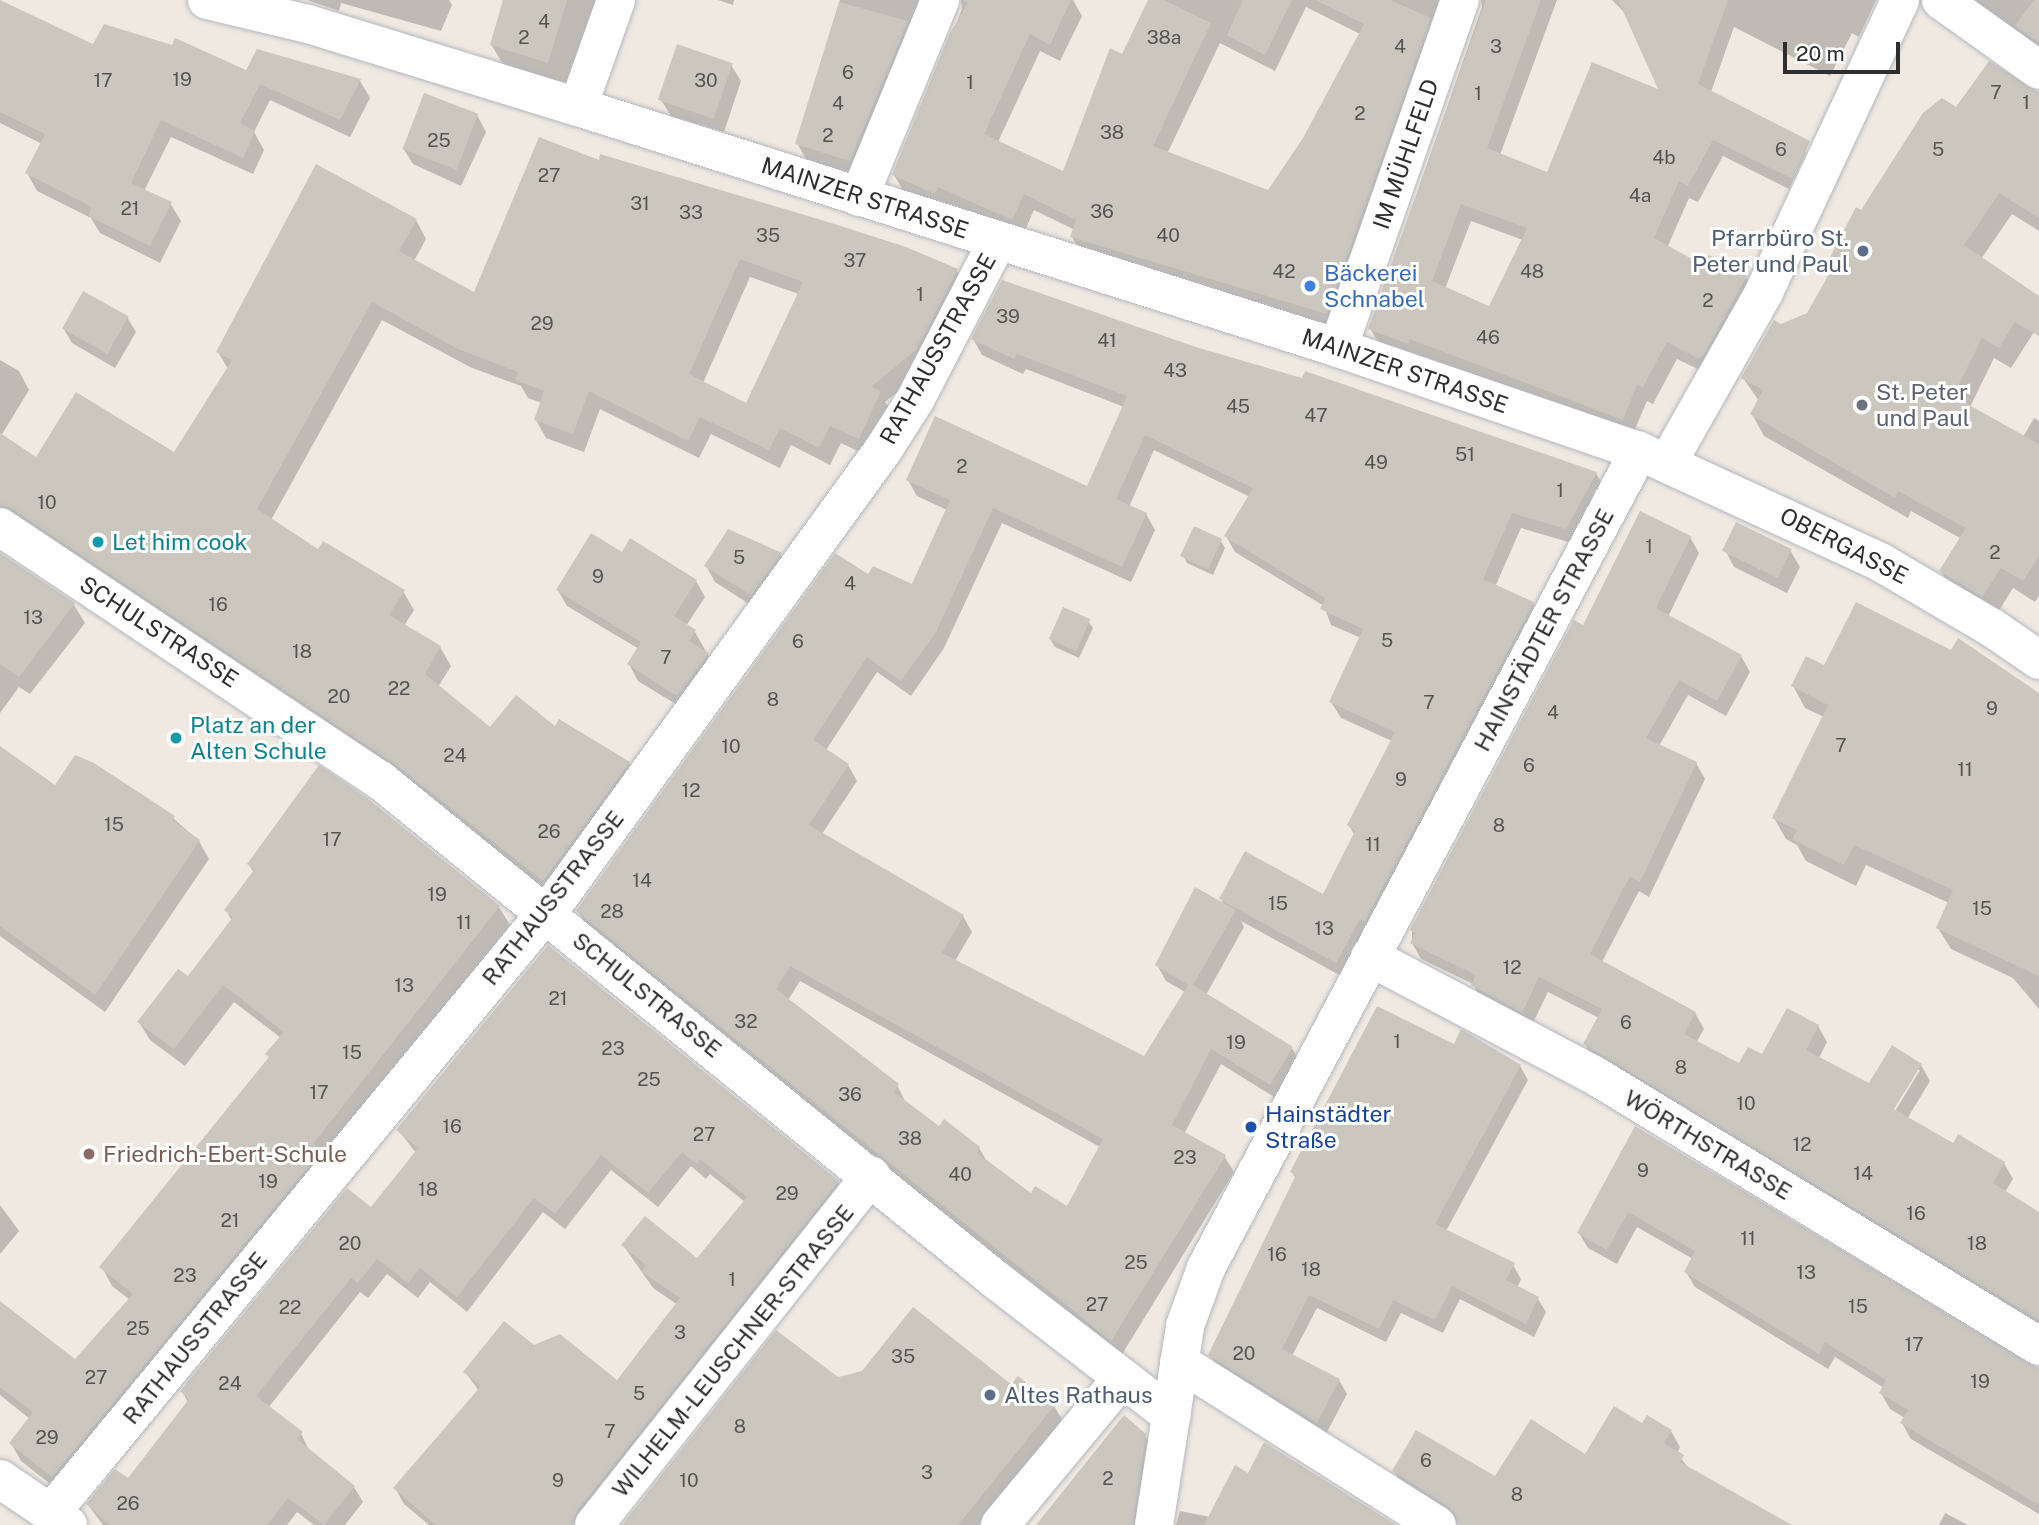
<!DOCTYPE html>
<html>
<head>
<meta charset="utf-8">
<style>
  body { margin:0 }
  #map { position:relative; width:2039px; height:1525px; overflow:hidden; background:#efe9e1; font-family:"Public Sans",sans-serif }
  div>[style] { position:absolute }
  .shadow>* { inset:0; background:#0003 }
  .building>* { inset:0; background:#cbc7bf; transform-origin:0 0 }
  .roads { filter:drop-shadow(0 0 2px #b4b7c1) drop-shadow(0 0 2px #b4b7c1) }
  .minor>* { height:38px; margin:-19px; padding:0 19px; transform-origin:19px; border-radius:19px; background:#fff }
  .dots>* { width:19px; height:19px; translate:-50% -50%; box-sizing:border-box; border:4px solid #fff; border-radius:50% }
  span { translate:-50% -50%; white-space:nowrap; text-align:center; line-height:1.15; -webkit-text-stroke:6px #fff; paint-order:stroke }
  .number-label { font-size:19px; color:#555452 }
  .number-label span { -webkit-text-stroke-width:0 }
  .street-label { font-size:23px; color:#2e2e2e }
  .service-label { font-size:23px; color:#4e5e75 }
  .right { translate:-100% -50%; text-align:right }
  .left { translate:0 -50%; text-align:left }
  .shop-label { font-size:23px; color:#366cbe }
  .worship-label { font-size:23px; color:#5b616d }
  .culture-label { font-size:23px; color:#0d838f }
  .transit-label { font-size:23px; color:#164399 }
  .education-label { font-size:23px; color:#785e54 }
  .scale { position:absolute; left:1783px; top:42px; width:117px; height:32px; box-sizing:border-box; border:4px solid #2e2e2e; border-top:0; padding-left:9px; font-size:21px; line-height:24px; white-space:nowrap; color:#2e2e2e; -webkit-text-stroke:5px #fff; paint-order:stroke }
</style>
</head>
<body>
<div id="map">
  <div class="shadow">
    <i style="clip-path:polygon(307px 0,449px 0,452px 5px,441px 31px,341px 3px,339px 11px)"></i>
    <i style="clip-path:polygon(505px 0,594px 0,597px 4px,568px 97px,512px 80px,491px 44px)"></i>
    <i style="clip-path:polygon(718px 0,734px 0,733px 5px)"></i>
    <i style="clip-path:polygon(840px 0,937px 0,860px 177px,807px 161px,797px 143px)"></i>
    <i style="clip-path:polygon(evenodd,961px 0,1073px 0,1082px 16px,1060px 61px,1040px 51px,998px 142px,1064px 173px,1152px 0,1457px 0,1337px 330px,1082px 254px,1072px 237px,1075px 230px,1034px 210px,1022px 237px,948px 203px,945px 211px,904px 192px,894px 175px,962px 9px,961px 0,1306px 7px,1360px 34px,1304px 139px,1269px 192px,1167px 154px,1220px 43px,1275px 71px,1306px 7px)"></i>
    <i style="clip-path:polygon(evenodd,1481px 0,1557px 0,1500px 155px,1548px 174px,1661px 92px,1626px 14px,1612px 0,1876px 0,1859px 37px,1852px 33px,1830px 76px,1734px 27px,1711px 92px,1796px 135px,1806px 153px,1789px 189px,1723px 156px,1698px 202px,1689px 198px,1667px 248px,1704px 268px,1746px 277px,1756px 294px,1708px 374px,1677px 359px,1653px 404px,1647px 401px,1632px 436px,1380px 346px,1370px 328px,1482px 7px,1481px 0,1471px 221px,1523px 240px,1490px 309px,1445px 289px,1471px 221px)"></i>
    <i style="clip-path:polygon(1969px 0,2039px 0,2039px 50px,2022px 34px)"></i>
    <i style="clip-path:polygon(0 5px,94px 46px,247px 72px,258px 51px,360px 81px,370px 98px,350px 137px,270px 100px,254px 132px,264px 150px,253px 174px,171px 137px,144px 191px,170px 203px,181px 221px,160px 263px,100px 233px,91px 218px,37px 191px,27px 173px,42px 144px,0 123px)"></i>
    <i style="clip-path:polygon(731px 65px,741px 81px,724px 132px,671px 116px,661px 100px)"></i>
    <i style="clip-path:polygon(2039px 96px,2039px 231px,2012px 214px,1981px 259px,2034px 332px,2011px 368px,1994px 358px,1970px 407px,2023px 437px,2034px 418px,2039px 421px,2039px 596px,2035px 602px,2013px 588px,1995px 617px,1954px 593px,1941px 571px,1962px 539px,1911px 511px,1908px 518px,1764px 436px,1752px 414px,1759px 401px,1743px 378px,1780px 326px,1808px 315px,1829px 277px,1825px 270px,1862px 212px,1956px 109px)"></i>
    <i style="clip-path:polygon(477px 115px,486px 132px,461px 186px,413px 164px,403px 148px)"></i>
    <i style="clip-path:polygon(evenodd,600px 162px,957px 271px,967px 289px,926px 368px,885px 402px,891px 411px,870px 457px,841px 443px,830px 465px,791px 445px,780px 468px,711px 434px,699px 458px,600px 409px,584px 452px,546px 438px,536px 420px,542px 403px,528px 398px,521px 386px,470px 367px,382px 320px,271px 520px,318px 552px,403px 591px,414px 610px,404px 626px,440px 647px,451px 666px,438px 687px,491px 730px,556px 729px,629px 763px,639px 781px,554px 899px,0 529px,0 360px,19px 371px,29px 390px,1px 436px,37px 460px,175px 455px,228px 369px,218px 352px,416px 220px,426px 239px,414px 261px,475px 294px,600px 162px,750px 277px,799px 294px,747px 405px,703px 383px,750px 277px)"></i>
    <i style="clip-path:polygon(127px 317px,136px 332px,115px 368px,72px 343px,64px 329px)"></i>
    <i style="clip-path:polygon(evenodd,973px 339px,1195px 349px,1596px 473px,1605px 489px,1575px 544px,1521px 528px,1495px 587px,1533px 603px,1542px 619px,1345px 978px,1241px 921px,1244px 927px,1206px 995px,1292px 1048px,1301px 1064px,1279px 1100px,1221px 1064px,1184px 1134px,1224px 1156px,1234px 1172px,1121px 1356px,587px 927px,578px 911px,869px 577px,913px 586px,947px 510px,917px 496px,908px 480px,1088px 488px,1124px 407px,1026px 369px,1023px 374px,982px 355px,973px 339px,1154px 450px,1250px 497px,1226px 536px,1235px 552px,1324px 606px,1331px 625px,1361px 638px,1331px 702px,1341px 718px,1392px 741px,1349px 825px,1355px 836px,1324px 896px,1221px 899px,1224px 905px,1157px 965px,1166px 981px,1185px 992px,1144px 1058px,955px 961px,972px 932px,963px 916px,822px 834px,857px 781px,848px 765px,826px 750px,877px 672px,911px 696px,944px 648px,1002px 523px,1131px 582px,1155px 530px,1146px 514px,1129px 507px,1154px 450px,973px 339px,800px 981px,1100px 1147px,1068px 1209px,1031px 1195px,988px 1163px,979px 1148px,939px 1128px,906px 1103px,897px 1085px,788px 1000px,800px 981px)"></i>
    <i style="clip-path:polygon(evenodd,1690px 537px,1699px 553px,1668px 617px,1741px 656px,1750px 672px,1726px 716px,1688px 695px,1659px 746px,1696px 763px,1705px 779px,1649px 897px,1639px 891px,1602px 962px,1695px 1013px,1704px 1029px,1696px 1043px,1739px 1066px,1818px 1026px,1827px 1042px,1819px 1058px,1870px 1086px,1921px 1065px,1930px 1081px,1907px 1119px,1954px 1145px,2004px 1163px,2013px 1179px,2005px 1192px,2039px 1213px,2039px 1330px,1594px 1060px,1585px 1044px,1599px 1018px,1548px 992px,1531px 1027px,1482px 1001px,1473px 984px,1421px 959px,1412px 943px,1412px 930px,1584px 627px,1690px 537px,1916px 1070px,1920px 1070px,1891px 1118px,1888px 1116px,1916px 1070px)"></i>
    <i style="clip-path:polygon(1220px 540px,1225px 548px,1213px 575px,1187px 563px,1183px 555px)"></i>
    <i style="clip-path:polygon(1725px 550px,1790px 550px,1800px 567px,1787px 593px,1734px 567px)"></i>
    <i style="clip-path:polygon(780px 554px,790px 570px,760px 611px,715px 582px,706px 566px)"></i>
    <i style="clip-path:polygon(0 555px,74px 605px,85px 623px,30px 694px,19px 687px,0 713px)"></i>
    <i style="clip-path:polygon(623px 555px,696px 581px,705px 597px,686px 626px,695px 632px,717px 671px,687px 711px,638px 681px,629px 664px,639px 649px,567px 606px,558px 590px)"></i>
    <i style="clip-path:polygon(1088px 621px,1093px 628px,1079px 658px,1055px 647px,1050px 639px)"></i>
    <i style="clip-path:polygon(1825px 667px,2039px 695px,2039px 1009px,2013px 978px,1951px 949px,1938px 928px,1949px 903px,1866px 865px,1856px 886px,1806px 861px,1797px 845px,1786px 839px,1774px 818px,1824px 717px,1805px 708px,1793px 686px)"></i>
    <i style="clip-path:polygon(0 748px,55px 787px,173px 818px,199px 841px,209px 859px,105px 1012px,0 936px)"></i>
    <i style="clip-path:polygon(249px 865px,499px 907px,510px 925px,63px 1494px,21px 1461px,11px 1443px,30px 1419px,0 1395px,0 1303px,75px 1361px,130px 1300px,112px 1286px,102px 1267px,270px 1059px,281px 1038px,234px 1002px,185px 1066px,150px 1040px,139px 1022px,189px 979px,232px 921px,226px 910px,254px 873px)"></i>
    <i style="clip-path:polygon(548px 947px,838px 1182px,847px 1198px,587px 1525px,429px 1525px,404px 1504px,395px 1488px,479px 1391px,465px 1372px,534px 1347px,618px 1382px,678px 1305px,653px 1288px,623px 1245px,697px 1261px,745px 1202px,710px 1174px,706px 1179px,691px 1166px,658px 1207px,611px 1170px,565px 1229px,543px 1212px,467px 1312px,430px 1282px,418px 1298px,387px 1274px,368px 1298px,360px 1292px,268px 1408px,301px 1433px,309px 1451px,354px 1487px,363px 1502px,345px 1525px,314px 1525px,297px 1512px,287px 1525px,103px 1525px,88px 1505px,128px 1481px,188px 1403px,182px 1391px,371px 1209px,416px 1153px,399px 1131px)"></i>
    <i style="clip-path:polygon(1454px 1046px,1520px 1066px,1528px 1080px,1446px 1231px,1513px 1265px,1521px 1279px,1517px 1288px,1538px 1299px,1546px 1312px,1534px 1337px,1460px 1299px,1443px 1333px,1401px 1313px,1386px 1342px,1317px 1308px,1292px 1356px,1339px 1380px,1347px 1394px,1325px 1436px,1218px 1368px,1210px 1355px,1296px 1179px,1292px 1172px)"></i>
    <i style="clip-path:polygon(1636px 1128px,2039px 1370px,2039px 1514px,1911px 1439px,1902px 1423px,1905px 1418px,1890px 1409px,1881px 1393px,1884px 1388px,1835px 1357px,1828px 1369px,1695px 1287px,1686px 1272px,1693px 1259px,1637px 1227px,1617px 1264px,1588px 1248px,1579px 1233px)"></i>
    <i style="clip-path:polygon(0 1205px,19px 1231px,0 1254px)"></i>
    <i style="clip-path:polygon(837px 1379px,1011px 1387px,1054px 1406px,1063px 1421px,979px 1525px,624px 1525px)"></i>
    <i style="clip-path:polygon(1643px 1425px,1671px 1431px,1680px 1447px,1677px 1453px,1690px 1470px,1788px 1525px,1460px 1525px,1403px 1486px,1394px 1471px,1496px 1479px,1586px 1456px)"></i>
    <i style="clip-path:polygon(1145px 1435px,1154px 1451px,1143px 1525px,1037px 1525px)"></i>
    <i style="clip-path:polygon(1249px 1475px,1393px 1525px,1176px 1525px,1180px 1511px,1210px 1517px)"></i>
    <i style="clip-path:polygon(1945px 1513px,1968px 1525px,1939px 1525px)"></i>
  </div>
  <div class="building">
    <i style="clip-path:polygon(0 0,93px 44px,104px 24px,172px 45px,175px 38px,246px 70px,257px 49px,361px 79px,340px 120px,260px 84px,240px 123px,255px 131px,243px 158px,161px 120px,131px 183px,172px 202px,150px 246px,88px 216px,92px 207px,25px 173px,45px 134px,0 112px)"></i>
    <i style="clip-path:polygon(503px 0,567px 0,548px 63px,490px 45px)"></i>
    <i style="clip-path:polygon(962px 0,1071px 0,1050px 45px,1030px 34px,984px 134px,1063px 171px,1110px 48px,1122px 54px,1148px 0,1164px 0,1211px 23px,1153px 146px,1268px 190px,1303px 138px,1364px 24px,1315px 0,1390px 0,1431px 18px,1327px 314px,1070px 237px,1076px 220px,1024px 194px,1012px 220px,938px 187px,935px 194px,892px 175px,950px 33px,968px 3px)"></i>
    <i style="clip-path:polygon(1243px 0,1292px 0,1265px 55px,1227px 35px)"></i>
    <i style="clip-path:polygon(evenodd,1486px 0,1541px 0,1487px 148px,1547px 172px,1592px 62px,1658px 89px,1618px 0,1728px 0,1698px 84px,1810px 141px,1793px 179px,1713px 140px,1688px 186px,1679px 181px,1654px 238px,1703px 265px,1709px 255px,1747px 276px,1703px 356px,1697px 358px,1667px 342px,1643px 387px,1637px 385px,1623px 420px,1410px 339px,1408px 344px,1368px 329px,1486px 0,1461px 204px,1527px 228px,1489px 306px,1432px 281px,1461px 204px)"></i>
    <i style="clip-path:polygon(2034px 0,2039px 0,2039px 43px,2015px 26px)"></i>
    <i style="clip-path:polygon(839px 2px,908px 21px,850px 161px,795px 144px)"></i>
    <i style="left:677px;top:44px;width:59px;height:59px;rotate:19deg"></i>
    <i style="clip-path:polygon(1989px 61px,2039px 92px,2039px 218px,1999px 193px,1964px 245px,2039px 296px,2039px 336px,2015px 322px,1999px 348px,1982px 338px,1953px 396px,2039px 444px,2039px 556px,2023px 581px,2001px 568px,1982px 597px,1939px 571px,1966px 528px,1898px 491px,1895px 498px,1750px 414px,1763px 390px,1741px 378px,1774px 320px,1781px 324px,1807px 313px,1829px 274px,1823px 271px,1856px 207px,1861px 210px,1923px 113px,1942px 98px,1956px 107px)"></i>
    <i style="left:424px;top:93px;width:58px;height:60px;rotate:21deg"></i>
    <i style="clip-path:polygon(evenodd,539px 137px,599px 160px,600px 154px,828px 222px,906px 247px,958px 269px,916px 350px,871px 387px,881px 391px,859px 439px,830px 426px,819px 448px,780px 428px,769px 450px,700px 417px,688px 441px,589px 391px,573px 434px,534px 420px,544px 391px,515px 380px,518px 372px,458px 349px,372px 302px,257px 509px,318px 549px,323px 541px,405px 590px,389px 615px,441px 646px,425px 674px,490px 727px,516px 695px,555px 726px,559px 719px,630px 762px,543px 881px,392px 762px,12px 509px,0 505px,0 433px,36px 457px,76px 392px,174px 452px,232px 360px,216px 352px,316px 164px,417px 219px,399px 251px,474px 292px,539px 137px,740px 259px,803px 282px,746px 403px,689px 374px,740px 259px)"></i>
    <i style="clip-path:polygon(evenodd,1002px 280px,1196px 347px,1302px 378px,1305px 371px,1597px 472px,1566px 529px,1512px 513px,1483px 579px,1534px 602px,1365px 921px,1360px 919px,1336px 963px,1219px 899px,1245px 851px,1323px 894px,1355px 831px,1347px 825px,1395px 732px,1329px 702px,1363px 629px,1320px 609px,1325px 598px,1224px 536px,1253px 488px,1145px 435px,1116px 499px,1147px 513px,1122px 567px,993px 508px,936px 632px,901px 681px,867px 657px,813px 740px,849px 764px,809px 825px,964px 915px,942px 953px,1144px 1056px,1188px 985px,1155px 965px,1195px 887px,1236px 910px,1193px 985px,1293px 1047px,1270px 1085px,1211px 1049px,1172px 1125px,1226px 1155px,1111px 1341px,576px 911px,835px 553px,868px 574px,873px 566px,912px 584px,950px 500px,906px 480px,935px 416px,1087px 486px,1127px 396px,1017px 354px,1014px 359px,971px 339px,1002px 280px,790px 966px,1103px 1139px,1067px 1206px,1035px 1186px,1031px 1193px,977px 1153px,980px 1147px,944px 1119px,939px 1126px,894px 1092px,899px 1084px,776px 989px,790px 966px)"></i>
    <i style="left:83px;top:291px;width:52px;height:43px;rotate:29deg"></i>
    <i style="clip-path:polygon(1640px 511px,1691px 536px,1656px 608px,1742px 655px,1717px 701px,1679px 680px,1646px 738px,1697px 762px,1640px 882px,1630px 876px,1590px 954px,1696px 1012px,1684px 1034px,1739px 1063px,1748px 1047px,1762px 1054px,1787px 1008px,1819px 1025px,1806px 1050px,1869px 1083px,1892px 1045px,1922px 1064px,1894px 1109px,1953px 1143px,1958px 1134px,2005px 1162px,1993px 1183px,2039px 1212px,2039px 1320px,1583px 1044px,1602px 1009px,1539px 977px,1522px 1013px,1471px 985px,1476px 975px,1410px 943px,1415px 933px,1410px 930px,1574px 620px,1583px 625px)"></i>
    <i style="left:1736px;top:522px;width:62px;height:32px;rotate:26deg"></i>
    <i style="left:1194px;top:526px;width:31px;height:33px;rotate:25deg"></i>
    <i style="clip-path:polygon(728px 529px,782px 553px,751px 595px,704px 566px)"></i>
    <i style="clip-path:polygon(591px 533px,622px 552px,630px 538px,697px 580px,674px 616px,696px 630px,689px 641px,709px 653px,677px 696px,627px 664px,641px 642px,556px 590px)"></i>
    <i style="clip-path:polygon(0 553px,75px 603px,19px 677px,0 664px)"></i>
    <i style="clip-path:polygon(1856px 602px,1951px 650px,1958px 638px,2039px 693px,2039px 976px,1936px 928px,1953px 890px,1854px 845px,1844px 865px,1792px 839px,1797px 830px,1772px 818px,1828px 705px,1791px 686px,1806px 656px,1824px 665px)"></i>
    <i style="left:1063px;top:607px;width:30px;height:35px;rotate:24deg"></i>
    <i style="clip-path:polygon(0 746px,55px 785px,75px 755px,94px 763px,175px 816px,172px 820px,200px 840px,95px 995px,0 926px)"></i>
    <i style="clip-path:polygon(319px 765px,367px 798px,500px 906px,313px 1144px,317px 1147px,309px 1157px,313px 1161px,52px 1477px,9px 1443px,33px 1412px,0 1387px,0 1301px,75px 1359px,133px 1294px,99px 1267px,269px 1057px,265px 1054px,284px 1032px,223px 985px,174px 1049px,137px 1022px,178px 969px,188px 976px,233px 917px,224px 910px,254px 870px,247px 864px)"></i>
    <i style="clip-path:polygon(548px 945px,839px 1181px,577px 1511px,573px 1525px,436px 1525px,393px 1488px,481px 1386px,463px 1372px,504px 1321px,534px 1345px,560px 1334px,617px 1380px,680px 1298px,642px 1272px,646px 1265px,621px 1245px,645px 1216px,697px 1258px,747px 1197px,700px 1159px,697px 1164px,682px 1152px,648px 1193px,601px 1155px,555px 1214px,534px 1198px,457px 1297px,420px 1268px,408px 1283px,377px 1259px,358px 1283px,351px 1278px,256px 1396px,303px 1432px,297px 1439px,355px 1486px,324px 1525px,288px 1498px,267px 1525px,110px 1525px,86px 1504px,115px 1469px,128px 1478px,189px 1399px,180px 1391px,347px 1188px,371px 1207px,418px 1148px,396px 1130px)"></i>
    <i style="clip-path:polygon(1377px 1006px,1454px 1044px,1461px 1029px,1521px 1065px,1435px 1224px,1515px 1263px,1506px 1280px,1539px 1297px,1526px 1324px,1452px 1286px,1435px 1320px,1393px 1300px,1379px 1329px,1309px 1295px,1282px 1349px,1340px 1379px,1317px 1423px,1208px 1355px,1296px 1175px,1290px 1172px)"></i>
    <i style="clip-path:polygon(1635px 1126px,2039px 1368px,2039px 1505px,1900px 1423px,1908px 1410px,1879px 1393px,1886px 1380px,1825px 1342px,1819px 1354px,1684px 1272px,1695px 1251px,1628px 1212px,1607px 1250px,1577px 1233px)"></i>
    <i style="clip-path:polygon(913px 1307px,1011px 1384px,1018px 1376px,1055px 1405px,958px 1525px,622px 1525px,776px 1330px,838px 1377px,862px 1371px)"></i>
    <i style="clip-path:polygon(1614px 1406px,1642px 1423px,1647px 1415px,1672px 1430px,1664px 1443px,1684px 1455px,1680px 1462px,1792px 1525px,1459px 1525px,1449px 1507px,1392px 1471px,1416px 1430px,1495px 1476px,1531px 1419px,1585px 1454px)"></i>
    <i style="clip-path:polygon(1124px 1415px,1146px 1434px,1133px 1525px,1036px 1525px)"></i>
    <i style="clip-path:polygon(1264px 1442px,1396px 1525px,1204px 1525px,1235px 1465px,1248px 1473px)"></i>
  </div>
  <div class="roads">
    <div class="minor">
      <i style="left:207px;top:0;width:104px;rotate:13.4deg"></i>
      <i style="left:308px;top:24px;width:282px;rotate:17.1deg"></i>
      <i style="left:578px;top:107px;width:797px;rotate:17.59deg"></i>
      <i style="left:1338px;top:348px;width:318px;rotate:18.9deg"></i>
      <i style="left:1639px;top:451px;width:265px;rotate:24.7deg"></i>
      <i style="left:1880px;top:562px;width:129px;rotate:30.4deg"></i>
      <i style="left:1991px;top:627px;width:58px;rotate:34.5deg"></i>
      <i style="left:1941px;top:0;width:120px;rotate:35.5deg"></i>
      <i style="left:578px;top:107px;width:114px;rotate:-70.4deg"></i>
      <i style="left:859px;top:197px;width:213px;rotate:-67.6deg"></i>
      <i style="left:1338px;top:348px;width:369px;rotate:-70.7deg"></i>
      <i style="left:1668px;top:462px;width:195px;rotate:-60.5deg"></i>
      <i style="left:1764px;top:292px;width:322px;rotate:-65deg"></i>
      <i style="left:0;top:527px;width:457px;rotate:33.7deg"></i>
      <i style="left:380px;top:780px;width:793px;rotate:39.07deg"></i>
      <i style="left:996px;top:1280px;width:222px;rotate:37.7deg"></i>
      <i style="left:1370px;top:957px;width:253px;rotate:27.8deg"></i>
      <i style="left:1594px;top:1075px;width:521px;rotate:31.34deg"></i>
      <i style="left:1179px;top:1362px;width:305px;rotate:32.3deg"></i>
      <i style="left:0;top:1479px;width:82px;rotate:34.1deg"></i>
      <i style="left:50px;top:1514px;width:800px;rotate:-50.48deg"></i>
      <i style="left:559px;top:897px;width:552px;rotate:-54.06deg"></i>
      <i style="left:883px;top:450px;width:59px;rotate:-57.4deg"></i>
      <i style="left:915px;top:400px;width:180px;rotate:-62.6deg"></i>
      <i style="left:594px;top:1525px;width:446px;rotate:-51.6deg"></i>
      <i style="left:1000px;top:1525px;width:191px;rotate:-50.3deg"></i>
      <i style="left:1154px;top:1525px;width:201px;rotate:-81.1deg"></i>
      <i style="left:1185px;top:1326px;width:62px;rotate:-70.1deg"></i>
      <i style="left:1206px;top:1268px;width:925px;rotate:-62.08deg"></i>
    </div>
  </div>
  <div class="dots">
    <i style="left:1863px;top:251px;background:#5c6f8a"></i>
    <i style="left:1310px;top:286px;background:#3f7fe0"></i>
    <i style="left:1862px;top:405px;background:#6b7280"></i>
    <i style="left:98px;top:542px;background:#0f9aa8"></i>
    <i style="left:176px;top:738px;background:#0f9aa8"></i>
    <i style="left:1251px;top:1127px;background:#1a4fb4"></i>
    <i style="left:89px;top:1154px;background:#8d6e63"></i>
    <i style="left:990px;top:1395px;background:#5c6f8a"></i>
  </div>
  <div class="number-label">
    <span style="left:544px;top:22px">4</span>
    <span style="left:524px;top:38px">2</span>
    <span style="left:1164px;top:38px">38a</span>
    <span style="left:1400px;top:47px">4</span>
    <span style="left:1496px;top:47px">3</span>
    <span style="left:848px;top:73px">6</span>
    <span style="left:182px;top:80px">19</span>
    <span style="left:103px;top:81px">17</span>
    <span style="left:706px;top:81px">30</span>
    <span style="left:970px;top:83px">1</span>
    <span style="left:1996px;top:93px">7</span>
    <span style="left:1478px;top:94px">1</span>
    <span style="left:2026px;top:103px">1</span>
    <span style="left:838px;top:104px">4</span>
    <span style="left:1360px;top:114px">2</span>
    <span style="left:1112px;top:133px">38</span>
    <span style="left:828px;top:136px">2</span>
    <span style="left:439px;top:141px">25</span>
    <span style="left:1781px;top:150px">6</span>
    <span style="left:1938px;top:150px">5</span>
    <span style="left:1664px;top:158px">4b</span>
    <span style="left:549px;top:176px">27</span>
    <span style="left:1640px;top:196px">4a</span>
    <span style="left:640px;top:204px">31</span>
    <span style="left:130px;top:209px">21</span>
    <span style="left:1102px;top:212px">36</span>
    <span style="left:691px;top:213px">33</span>
    <span style="left:768px;top:236px">35</span>
    <span style="left:1168px;top:236px">40</span>
    <span style="left:855px;top:261px">37</span>
    <span style="left:1284px;top:272px">42</span>
    <span style="left:1532px;top:272px">48</span>
    <span style="left:920px;top:295px">1</span>
    <span style="left:1708px;top:301px">2</span>
    <span style="left:1008px;top:317px">39</span>
    <span style="left:542px;top:324px">29</span>
    <span style="left:1488px;top:338px">46</span>
    <span style="left:1107px;top:341px">41</span>
    <span style="left:1175px;top:371px">43</span>
    <span style="left:1238px;top:407px">45</span>
    <span style="left:1316px;top:416px">47</span>
    <span style="left:1465px;top:455px">51</span>
    <span style="left:1376px;top:463px">49</span>
    <span style="left:962px;top:467px">2</span>
    <span style="left:1560px;top:491px">1</span>
    <span style="left:47px;top:503px">10</span>
    <span style="left:1649px;top:547px">1</span>
    <span style="left:1995px;top:553px">2</span>
    <span style="left:739px;top:558px">5</span>
    <span style="left:598px;top:577px">9</span>
    <span style="left:850px;top:584px">4</span>
    <span style="left:218px;top:605px">16</span>
    <span style="left:33px;top:618px">13</span>
    <span style="left:1387px;top:641px">5</span>
    <span style="left:798px;top:642px">6</span>
    <span style="left:302px;top:652px">18</span>
    <span style="left:666px;top:658px">7</span>
    <span style="left:399px;top:689px">22</span>
    <span style="left:339px;top:697px">20</span>
    <span style="left:773px;top:700px">8</span>
    <span style="left:1429px;top:703px">7</span>
    <span style="left:1992px;top:709px">9</span>
    <span style="left:1553px;top:713px">4</span>
    <span style="left:1841px;top:746px">7</span>
    <span style="left:731px;top:747px">10</span>
    <span style="left:455px;top:756px">24</span>
    <span style="left:1529px;top:766px">6</span>
    <span style="left:1965px;top:770px">11</span>
    <span style="left:1401px;top:780px">9</span>
    <span style="left:691px;top:791px">12</span>
    <span style="left:114px;top:825px">15</span>
    <span style="left:1499px;top:826px">8</span>
    <span style="left:549px;top:832px">26</span>
    <span style="left:332px;top:840px">17</span>
    <span style="left:1373px;top:845px">11</span>
    <span style="left:642px;top:881px">14</span>
    <span style="left:437px;top:895px">19</span>
    <span style="left:1278px;top:904px">15</span>
    <span style="left:1982px;top:909px">15</span>
    <span style="left:612px;top:912px">28</span>
    <span style="left:464px;top:923px">11</span>
    <span style="left:1324px;top:929px">13</span>
    <span style="left:1512px;top:968px">12</span>
    <span style="left:404px;top:986px">13</span>
    <span style="left:558px;top:999px">21</span>
    <span style="left:746px;top:1022px">32</span>
    <span style="left:1626px;top:1023px">6</span>
    <span style="left:1397px;top:1042px">1</span>
    <span style="left:1236px;top:1043px">19</span>
    <span style="left:613px;top:1049px">23</span>
    <span style="left:352px;top:1053px">15</span>
    <span style="left:1681px;top:1068px">8</span>
    <span style="left:649px;top:1080px">25</span>
    <span style="left:319px;top:1093px">17</span>
    <span style="left:850px;top:1095px">36</span>
    <span style="left:1746px;top:1104px">10</span>
    <span style="left:452px;top:1127px">16</span>
    <span style="left:704px;top:1135px">27</span>
    <span style="left:910px;top:1139px">38</span>
    <span style="left:1802px;top:1145px">12</span>
    <span style="left:1185px;top:1158px">23</span>
    <span style="left:1643px;top:1171px">9</span>
    <span style="left:1863px;top:1174px">14</span>
    <span style="left:960px;top:1175px">40</span>
    <span style="left:268px;top:1182px">19</span>
    <span style="left:428px;top:1190px">18</span>
    <span style="left:787px;top:1194px">29</span>
    <span style="left:1916px;top:1214px">16</span>
    <span style="left:230px;top:1221px">21</span>
    <span style="left:1748px;top:1239px">11</span>
    <span style="left:350px;top:1244px">20</span>
    <span style="left:1977px;top:1244px">18</span>
    <span style="left:1277px;top:1255px">16</span>
    <span style="left:1136px;top:1263px">25</span>
    <span style="left:1311px;top:1270px">18</span>
    <span style="left:1806px;top:1273px">13</span>
    <span style="left:185px;top:1276px">23</span>
    <span style="left:732px;top:1280px">1</span>
    <span style="left:1097px;top:1305px">27</span>
    <span style="left:1858px;top:1307px">15</span>
    <span style="left:290px;top:1308px">22</span>
    <span style="left:138px;top:1329px">25</span>
    <span style="left:680px;top:1333px">3</span>
    <span style="left:1914px;top:1345px">17</span>
    <span style="left:1244px;top:1354px">20</span>
    <span style="left:903px;top:1357px">35</span>
    <span style="left:96px;top:1378px">27</span>
    <span style="left:1980px;top:1382px">19</span>
    <span style="left:230px;top:1384px">24</span>
    <span style="left:639px;top:1394px">5</span>
    <span style="left:740px;top:1427px">8</span>
    <span style="left:610px;top:1432px">7</span>
    <span style="left:47px;top:1438px">29</span>
    <span style="left:1426px;top:1461px">6</span>
    <span style="left:927px;top:1473px">3</span>
    <span style="left:1108px;top:1479px">2</span>
    <span style="left:558px;top:1481px">9</span>
    <span style="left:689px;top:1481px">10</span>
    <span style="left:1517px;top:1495px">8</span>
    <span style="left:128px;top:1504px">26</span>
  </div>
  <div class="street-label">
    <span style="left:1406px;top:154px;rotate:-71deg">IM MÜHLFELD</span>
    <span style="left:865px;top:198px;rotate:18deg">MAINZER STRASSE</span>
    <span style="left:938px;top:349px;rotate:-61deg">RATHAUSSTRASSE</span>
    <span style="left:1405px;top:371px;rotate:19deg">MAINZER STRASSE</span>
    <span style="left:1844px;top:546px;rotate:27deg">OBERGASSE</span>
    <span style="left:1544px;top:630px;rotate:-62deg">HAINSTÄDTER STRASSE</span>
    <span style="left:159px;top:632px;rotate:33deg">SCHULSTRASSE</span>
    <span style="left:553px;top:898px;rotate:-52deg">RATHAUSSTRASSE</span>
    <span style="left:647px;top:995px;rotate:39deg">SCHULSTRASSE</span>
    <span style="left:1708px;top:1145px;rotate:31deg">WÖRTHSTRASSE</span>
    <span style="left:195px;top:1338px;rotate:-51deg">RATHAUSSTRASSE</span>
    <span style="left:733px;top:1351px;rotate:-51deg">WILHELM-LEUSCHNER-STRASSE</span>
  </div>
  <div class="service-label">
    <span class="right" style="left:1849px;top:251px">Pfarrbüro St.<br>Peter und Paul</span>
    <span class="left" style="left:1004px;top:1395px">Altes Rathaus</span>
  </div>
  <div class="shop-label">
    <span class="left" style="left:1324px;top:286px">Bäckerei<br>Schnabel</span>
  </div>
  <div class="worship-label">
    <span class="left" style="left:1876px;top:405px">St. Peter<br>und Paul</span>
  </div>
  <div class="culture-label">
    <span class="left" style="left:112px;top:542px">Let him cook</span>
    <span class="left" style="left:190px;top:738px">Platz an der<br>Alten Schule</span>
  </div>
  <div class="transit-label">
    <span class="left" style="left:1265px;top:1127px">Hainstädter<br>Straße</span>
  </div>
  <div class="education-label">
    <span class="left" style="left:103px;top:1154px">Friedrich-Ebert-Schule</span>
  </div>
  <div class="scale">20 m</div>
</div>
</body>
</html>
